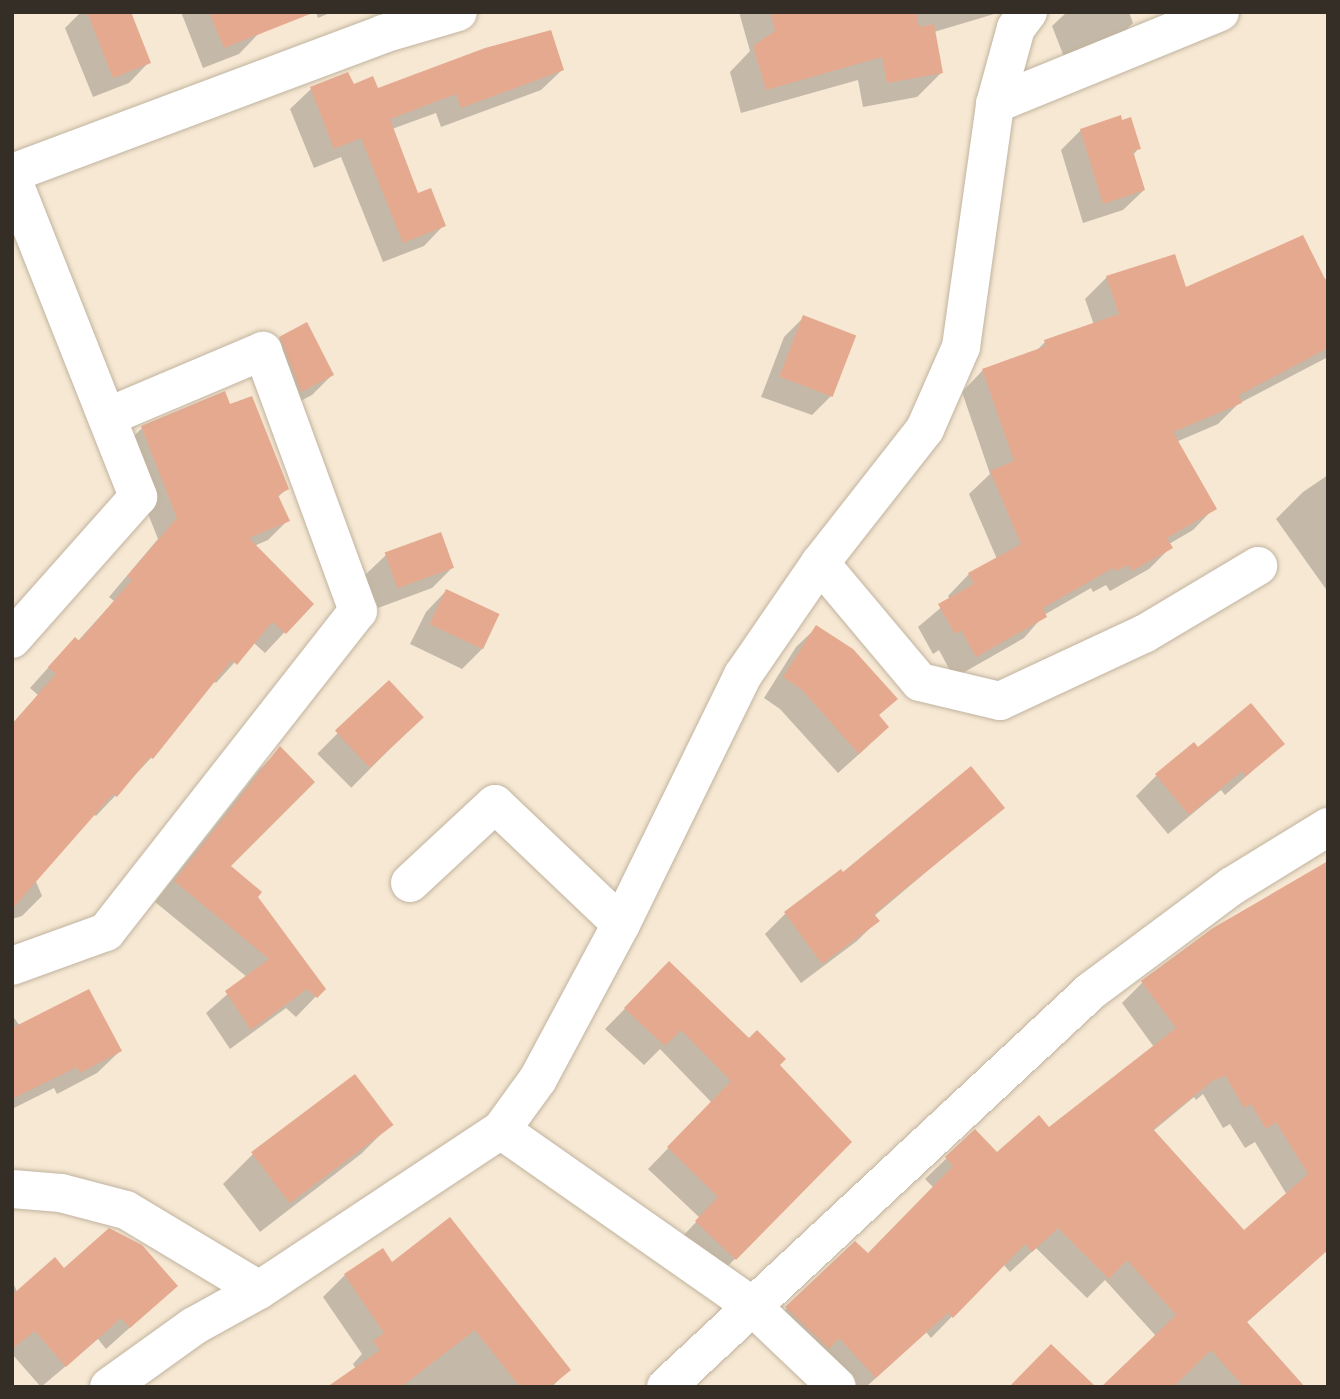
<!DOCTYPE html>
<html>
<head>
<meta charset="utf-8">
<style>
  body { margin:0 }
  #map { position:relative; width:1340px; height:1399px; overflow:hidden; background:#f6e8d3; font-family:Mulish,sans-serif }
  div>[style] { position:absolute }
  .shadow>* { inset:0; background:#0003; transform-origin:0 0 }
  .building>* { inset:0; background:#e5a98f; transform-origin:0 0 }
  .roads { filter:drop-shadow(0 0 2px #c1b39f) drop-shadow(0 0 2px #c1b39f) }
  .minor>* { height:38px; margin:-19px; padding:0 19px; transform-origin:19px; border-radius:19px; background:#fff }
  span { translate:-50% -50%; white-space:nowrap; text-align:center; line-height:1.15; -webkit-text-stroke:5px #fff; paint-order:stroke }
  .frame { position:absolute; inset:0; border:14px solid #342e26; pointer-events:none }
</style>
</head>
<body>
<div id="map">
  <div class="shadow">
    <i style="clip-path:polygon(81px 12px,129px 12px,149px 62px,129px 83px,93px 97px,65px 28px)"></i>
    <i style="clip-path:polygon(181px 12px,251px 12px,259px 33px,239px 54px,203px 68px)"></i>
    <i style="clip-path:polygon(316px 12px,332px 12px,318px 18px)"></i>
    <i style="clip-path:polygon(739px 12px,1001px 12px,934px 32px,941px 73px,917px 97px,863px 107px,858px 80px,741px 113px,730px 72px,750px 51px)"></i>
    <i style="clip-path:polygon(1067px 12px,1129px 12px,1133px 23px,1113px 43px,1066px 62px,1052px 26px)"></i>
    <i style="clip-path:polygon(562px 70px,541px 90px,441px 127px,436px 113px,392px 129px,417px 195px,444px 225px,424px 246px,383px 262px,341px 157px,314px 168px,290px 109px,311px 89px,347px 74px,353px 87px,377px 90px)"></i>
    <i style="clip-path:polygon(1081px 130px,1139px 148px,1133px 155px,1144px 190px,1123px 210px,1083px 223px,1061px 150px)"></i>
    <i style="clip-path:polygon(1107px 277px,1185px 290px,1328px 279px,1328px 357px,1238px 404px,1218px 424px,1176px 442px,1214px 508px,1193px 530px,1169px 544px,1171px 547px,1149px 569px,1110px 591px,1106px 585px,1093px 592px,1091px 588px,1044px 615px,1024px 638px,954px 678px,939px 650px,933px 654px,918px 627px,950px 600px,948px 596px,969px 574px,997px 559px,969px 494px,990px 474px,962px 392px,983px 370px,1035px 352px,1045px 342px,1094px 325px,1085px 299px)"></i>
    <i style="clip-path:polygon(804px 317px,832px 395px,812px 415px,761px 397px,784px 337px)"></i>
    <i style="clip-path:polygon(280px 338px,332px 375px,312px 395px,281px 411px,260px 359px)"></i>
    <i style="clip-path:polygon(229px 407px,287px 488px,277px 498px,288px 520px,268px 540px,254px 546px,311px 604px,265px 653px,253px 642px,216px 683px,213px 681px,151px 758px,96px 816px,93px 814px,35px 879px,42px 896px,22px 916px,12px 919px,12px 724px,38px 695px,30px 688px,55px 660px,77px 642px,114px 601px,109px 597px,158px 539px,122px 448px,142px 428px)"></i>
    <i style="clip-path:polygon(1328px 475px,1328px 592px,1276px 519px,1303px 492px)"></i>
    <i style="clip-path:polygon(386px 555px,452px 568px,432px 588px,378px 608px,365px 575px)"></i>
    <i style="clip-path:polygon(446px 591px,482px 649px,462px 669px,410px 644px,426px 612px)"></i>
    <i style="clip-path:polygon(817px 627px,896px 698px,878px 716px,867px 747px,838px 773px,780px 709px,764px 698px,796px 647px)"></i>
    <i style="left:388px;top:683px;width:48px;height:100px;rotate:45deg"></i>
    <i style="clip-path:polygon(1283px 744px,1225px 795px,1221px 790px,1168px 834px,1136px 796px,1157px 775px,1198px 750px)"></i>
    <i style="clip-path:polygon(280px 749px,228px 867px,255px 897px,323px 989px,296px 1017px,286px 1008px,230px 1049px,206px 1013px,247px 977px,155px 902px,260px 769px)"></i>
    <i style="clip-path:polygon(1002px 808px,874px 916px,877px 921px,857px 941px,801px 983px,765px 934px,785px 914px)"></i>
    <i style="clip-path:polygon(evenodd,1328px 863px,1302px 1273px,1245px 1324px,1303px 1387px,1103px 1387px,1156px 1336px,1105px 1280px,1087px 1298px,1036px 1248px,1010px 1272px,1003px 1264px,931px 1338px,926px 1332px,866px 1387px,844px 1387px,765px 1329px,855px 1243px,868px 1255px,934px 1188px,925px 1179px,975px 1131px,997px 1155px,1049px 1130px,1154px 1047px,1122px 1003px,1142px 983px,1328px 863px,1203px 1094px,1223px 1128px,1230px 1124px,1245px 1148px,1255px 1142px,1287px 1195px,1244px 1233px,1153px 1131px,1194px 1097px,1196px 1100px,1203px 1094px)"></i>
    <i style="clip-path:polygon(649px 984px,778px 1065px,850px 1142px,715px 1279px,677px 1242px,700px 1218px,648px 1169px,712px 1103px,660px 1049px,644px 1065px,605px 1029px)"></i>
    <i style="clip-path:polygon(12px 1015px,20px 1026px,120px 1051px,97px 1073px,57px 1094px,54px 1088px,12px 1109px)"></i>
    <i style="clip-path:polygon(391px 1124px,361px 1154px,260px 1232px,223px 1184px,253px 1154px)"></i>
    <i style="clip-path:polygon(392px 1264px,568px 1370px,552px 1387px,331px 1387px,356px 1369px,353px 1364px,362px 1354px,323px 1297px,345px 1275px)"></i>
    <i style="clip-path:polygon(64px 1270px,176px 1286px,106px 1349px,98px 1339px,41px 1387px,12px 1354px,12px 1280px,17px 1292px)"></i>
  </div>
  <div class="building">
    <i style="clip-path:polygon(87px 12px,131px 12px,151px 63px,113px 78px)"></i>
    <i style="clip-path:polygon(209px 12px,310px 12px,310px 14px,224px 48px)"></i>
    <i style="clip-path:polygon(770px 12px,916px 12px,919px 27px,934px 24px,943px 73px,887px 83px,882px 57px,766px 90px,753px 46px,775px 31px)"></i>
    <i style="clip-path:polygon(551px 30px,564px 70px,461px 108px,456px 94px,390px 119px,418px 193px,431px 188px,446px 226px,403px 243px,361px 138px,334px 149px,310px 87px,348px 72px,354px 84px,373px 76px,378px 88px,485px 48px)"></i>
    <i style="clip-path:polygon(1121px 115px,1122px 120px,1131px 117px,1141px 149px,1133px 151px,1145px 190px,1103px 204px,1080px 129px)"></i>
    <i style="clip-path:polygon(1303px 235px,1328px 285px,1328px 348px,1239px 395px,1242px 403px,1173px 432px,1217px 509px,1167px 538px,1173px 548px,1132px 571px,1128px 565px,1116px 571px,1113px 568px,1043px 608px,1047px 617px,976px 657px,961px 630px,955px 634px,938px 604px,974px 584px,968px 573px,1021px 544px,990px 471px,1014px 461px,982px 369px,1046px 346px,1044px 340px,1119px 314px,1106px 276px,1175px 254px,1186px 287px)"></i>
    <i style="left:803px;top:315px;width:57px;height:66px;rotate:21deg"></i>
    <i style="clip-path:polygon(307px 322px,334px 375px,301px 392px,279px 337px)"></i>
    <i style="clip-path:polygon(225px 391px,230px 404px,252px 396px,289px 489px,278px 495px,290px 521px,249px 538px,314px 604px,286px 634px,272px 622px,237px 665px,232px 660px,153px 759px,150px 757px,117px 797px,113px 794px,12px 909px,12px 724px,56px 674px,48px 667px,75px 637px,79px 641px,132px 580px,127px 576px,177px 518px,141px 426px)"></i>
    <i style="left:441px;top:532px;width:38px;height:60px;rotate:70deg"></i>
    <i style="left:446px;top:589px;width:59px;height:39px;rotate:25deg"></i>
    <i style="clip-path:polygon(816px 625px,853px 649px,898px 699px,879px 715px,889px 727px,859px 754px,801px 689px,783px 677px)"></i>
    <i style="left:389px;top:680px;width:51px;height:74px;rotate:47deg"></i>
    <i style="clip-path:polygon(1251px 703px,1285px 744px,1246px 776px,1242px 771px,1189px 815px,1155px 774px,1194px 742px,1198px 747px)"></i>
    <i style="clip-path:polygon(280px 746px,315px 782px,231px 866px,262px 892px,258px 897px,326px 989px,317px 998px,307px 989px,251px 1030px,225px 991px,269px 959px,174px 881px)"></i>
    <i style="clip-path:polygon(971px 766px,1005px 808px,874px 914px,880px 921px,822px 964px,784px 912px,841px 869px,843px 872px)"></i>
    <i style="clip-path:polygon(evenodd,1328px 861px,1328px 1250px,1247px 1322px,1305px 1387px,1244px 1387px,1211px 1350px,1173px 1387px,1101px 1387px,1176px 1315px,1127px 1260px,1109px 1279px,1058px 1228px,1032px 1252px,1025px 1244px,953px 1318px,948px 1313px,876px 1378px,839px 1338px,829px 1349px,785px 1307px,855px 1241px,868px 1253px,953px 1166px,945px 1157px,975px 1129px,997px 1152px,1039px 1115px,1049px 1127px,1176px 1028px,1141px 981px,1213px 928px,1328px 861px,1225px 1075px,1244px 1108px,1251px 1104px,1266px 1129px,1276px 1122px,1308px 1174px,1244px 1230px,1153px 1129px,1216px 1078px,1218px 1080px,1225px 1075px)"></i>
    <i style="clip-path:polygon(669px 961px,749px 1038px,757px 1030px,786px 1059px,780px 1065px,852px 1142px,736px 1260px,695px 1221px,718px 1197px,667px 1147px,731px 1081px,681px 1030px,665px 1046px,624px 1008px)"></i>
    <i style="clip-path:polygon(89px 989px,122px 1051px,80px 1073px,77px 1067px,12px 1099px,12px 1028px)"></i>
    <i style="left:355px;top:1074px;width:64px;height:130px;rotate:53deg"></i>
    <i style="clip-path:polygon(450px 1217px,571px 1370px,550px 1387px,520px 1387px,475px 1330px,401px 1387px,327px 1387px,380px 1350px,373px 1341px,384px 1333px,344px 1274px,383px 1248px,392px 1262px)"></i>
    <i style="clip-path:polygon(109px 1228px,142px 1245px,178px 1286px,130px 1328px,121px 1318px,66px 1367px,35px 1331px,12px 1349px,12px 1295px,55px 1257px,64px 1268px)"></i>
    <i style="clip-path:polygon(1051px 1344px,1096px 1387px,1009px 1387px)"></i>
  </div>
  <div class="roads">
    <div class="minor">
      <i style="left:995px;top:104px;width:243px;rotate:-22.2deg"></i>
      <i style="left:12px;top:173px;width:396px;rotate:-20.5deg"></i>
      <i style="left:383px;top:34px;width:78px;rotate:-16.3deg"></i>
      <i style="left:12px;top:178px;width:343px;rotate:68.4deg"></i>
      <i style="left:138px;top:497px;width:190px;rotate:131.6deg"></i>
      <i style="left:820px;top:563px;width:155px;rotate:50deg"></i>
      <i style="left:920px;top:682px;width:82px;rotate:13.4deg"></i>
      <i style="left:1000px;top:701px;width:159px;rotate:-25deg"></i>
      <i style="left:1144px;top:634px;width:133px;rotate:-30.8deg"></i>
      <i style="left:410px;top:883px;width:116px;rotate:-42.9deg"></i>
      <i style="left:495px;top:804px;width:174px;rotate:43.6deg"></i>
      <i style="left:12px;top:966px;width:100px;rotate:-19.9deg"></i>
      <i style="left:106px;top:932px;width:408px;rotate:-51.9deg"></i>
      <i style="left:358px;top:611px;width:277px;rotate:-110.1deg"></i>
      <i style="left:263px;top:351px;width:169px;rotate:157.1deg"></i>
      <i style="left:501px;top:1130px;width:307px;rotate:35deg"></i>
      <i style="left:752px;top:1306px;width:117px;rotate:43.6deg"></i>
      <i style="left:12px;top:1189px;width:49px;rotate:4.7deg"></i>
      <i style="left:61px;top:1193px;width:67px;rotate:14.7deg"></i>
      <i style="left:126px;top:1210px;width:155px;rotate:31deg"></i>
      <i style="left:109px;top:1387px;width:105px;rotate:-35.7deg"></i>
      <i style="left:194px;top:1326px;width:74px;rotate:-29deg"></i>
      <i style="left:259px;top:1290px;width:290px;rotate:-33.5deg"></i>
      <i style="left:501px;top:1130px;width:63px;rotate:-54deg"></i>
      <i style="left:538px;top:1079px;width:176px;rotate:-61.8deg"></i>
      <i style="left:621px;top:924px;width:277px;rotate:-63.9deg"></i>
      <i style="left:743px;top:675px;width:136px;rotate:-55.5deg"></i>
      <i style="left:820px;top:563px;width:170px;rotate:-51.9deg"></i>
      <i style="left:925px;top:429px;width:90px;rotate:-66.3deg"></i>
      <i style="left:961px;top:347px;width:245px;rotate:-82deg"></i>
      <i style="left:995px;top:104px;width:79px;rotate:-74.6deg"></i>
      <i style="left:1016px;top:28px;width:20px;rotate:-53deg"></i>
      <i style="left:666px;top:1387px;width:581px;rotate:-42.98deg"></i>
      <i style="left:1091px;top:991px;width:176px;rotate:-36.7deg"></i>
      <i style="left:1232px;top:886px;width:113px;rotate:-31.6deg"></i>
    </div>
  </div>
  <div class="frame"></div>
</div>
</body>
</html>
